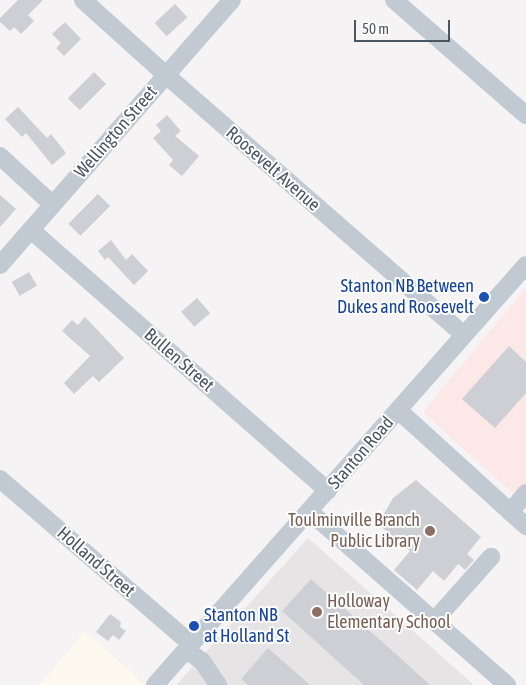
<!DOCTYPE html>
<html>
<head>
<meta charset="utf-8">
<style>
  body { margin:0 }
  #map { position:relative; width:526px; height:685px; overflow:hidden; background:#f5f3f3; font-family:"Asap Condensed",sans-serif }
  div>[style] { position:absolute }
  .commercial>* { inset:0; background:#fdf9ef }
  .education>* { inset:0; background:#e6e4e5 }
  .medical>* { inset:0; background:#fce8e6 }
  .building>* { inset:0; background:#cdcfd5; transform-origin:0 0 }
  .minor>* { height:18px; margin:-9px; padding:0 9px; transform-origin:9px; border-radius:9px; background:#c1cad2 }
  .dots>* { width:14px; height:14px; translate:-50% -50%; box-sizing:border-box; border:2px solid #fff; border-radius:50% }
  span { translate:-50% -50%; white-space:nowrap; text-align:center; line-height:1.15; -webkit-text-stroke:4px #fff; paint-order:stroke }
  .street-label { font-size:18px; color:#4a5661 }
  .transit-label { font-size:18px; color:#164399 }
  .right { translate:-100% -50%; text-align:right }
  .left { translate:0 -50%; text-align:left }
  .education-label { font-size:18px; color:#785e54 }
  .scale { position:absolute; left:354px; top:20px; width:96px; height:22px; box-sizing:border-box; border:2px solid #4a5661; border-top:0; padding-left:6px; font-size:15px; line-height:18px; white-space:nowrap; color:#4a5661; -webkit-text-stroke:4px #fff; paint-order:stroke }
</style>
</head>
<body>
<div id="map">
  <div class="commercial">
    <i style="clip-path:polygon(85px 631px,145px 685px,39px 685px)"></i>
  </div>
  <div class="education">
    <i style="clip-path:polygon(308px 538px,474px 685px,176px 685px)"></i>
  </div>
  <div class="medical">
    <i style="clip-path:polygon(526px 288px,526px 505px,425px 414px,426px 408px)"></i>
  </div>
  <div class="building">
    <i style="clip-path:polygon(18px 0,43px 0,28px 15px,34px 21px,21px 34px,14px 27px,10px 31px,0 22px,0 18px)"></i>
    <i style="left:175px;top:4px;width:18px;height:28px;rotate:47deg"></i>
    <i style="clip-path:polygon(65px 22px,81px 39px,64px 56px,56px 48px,61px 43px,52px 34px)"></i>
    <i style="left:94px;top:72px;width:17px;height:37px;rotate:45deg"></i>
    <i style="clip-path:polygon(18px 107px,47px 138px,51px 134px,66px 153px,52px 165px,26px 133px,22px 137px,5px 119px)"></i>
    <i style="clip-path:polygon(167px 115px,181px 131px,175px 136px,199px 156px,182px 176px,169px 165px,173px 160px,153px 138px,161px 131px,156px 125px)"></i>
    <i style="left:98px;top:194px;width:17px;height:42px;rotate:45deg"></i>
    <i style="clip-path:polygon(0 195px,16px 209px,0 227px)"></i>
    <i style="clip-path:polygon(111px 240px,126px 260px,132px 254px,148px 271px,134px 285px,108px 257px,105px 260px,98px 251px)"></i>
    <i style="left:29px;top:272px;width:16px;height:20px;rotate:60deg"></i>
    <i style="left:197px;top:298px;width:20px;height:21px;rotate:49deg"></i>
    <i style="clip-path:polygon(85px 317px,124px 358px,99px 382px,93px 376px,74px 394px,64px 383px,90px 356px,62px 331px,72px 320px,78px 325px)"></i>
    <i style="clip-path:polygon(509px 346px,526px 362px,526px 393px,495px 428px,462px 399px)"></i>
    <i style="clip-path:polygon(416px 480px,481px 537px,467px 554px,474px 560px,465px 570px,458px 564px,444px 581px,433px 571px,417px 590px,394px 570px,410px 551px,378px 524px,393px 498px)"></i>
    <i style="clip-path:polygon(311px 579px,397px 655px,430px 685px,364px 685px,282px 611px)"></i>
    <i style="clip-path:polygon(110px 614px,121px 622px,120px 627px,126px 631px,119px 640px,113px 635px,108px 641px,96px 632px)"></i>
    <i style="clip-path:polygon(268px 648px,310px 685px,248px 685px,241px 679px)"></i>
  </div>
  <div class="minor">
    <i style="left:83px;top:0;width:112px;rotate:42.1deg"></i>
    <i style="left:166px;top:75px;width:395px;rotate:41.1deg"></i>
    <i style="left:394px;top:0;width:175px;rotate:41.1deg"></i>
    <i style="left:0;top:156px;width:72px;rotate:42.8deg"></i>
    <i style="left:31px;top:230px;width:395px;rotate:41.3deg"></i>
    <i style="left:0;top:265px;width:352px;rotate:-48.8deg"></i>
    <i style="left:398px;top:410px;width:173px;rotate:42.2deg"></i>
    <i style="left:0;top:479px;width:252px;rotate:40.8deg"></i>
    <i style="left:309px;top:511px;width:264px;rotate:41.3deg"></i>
    <i style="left:510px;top:512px;width:25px;rotate:-50deg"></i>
    <i style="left:434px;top:621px;width:86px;rotate:-48.3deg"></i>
    <i style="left:186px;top:650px;width:19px;rotate:35deg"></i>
    <i style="left:202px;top:661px;width:29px;rotate:56deg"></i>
    <i style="left:155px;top:685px;width:560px;rotate:-48.54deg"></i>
  </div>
  <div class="dots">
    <i style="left:484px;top:297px;background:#1a4fb4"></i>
    <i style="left:430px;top:531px;background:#8d6e63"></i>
    <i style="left:317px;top:612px;background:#8d6e63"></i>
    <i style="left:194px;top:626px;background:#1a4fb4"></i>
  </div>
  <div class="street-label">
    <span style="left:116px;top:132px;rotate:-49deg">Wellington Street</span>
    <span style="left:273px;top:169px;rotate:41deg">Roosevelt Avenue</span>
    <span style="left:179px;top:360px;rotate:41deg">Bullen Street</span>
    <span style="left:361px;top:453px;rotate:-49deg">Stanton Road</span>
    <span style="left:96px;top:562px;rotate:41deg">Holland Street</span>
  </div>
  <div class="transit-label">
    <span class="right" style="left:474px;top:297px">Stanton NB Between<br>Dukes and Roosevelt</span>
    <span class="left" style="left:204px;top:626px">Stanton NB<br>at Holland St</span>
  </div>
  <div class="education-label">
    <span class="right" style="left:420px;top:531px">Toulminville Branch<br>Public Library</span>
    <span class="left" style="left:327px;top:612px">Holloway<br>Elementary School</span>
  </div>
  <div class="scale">50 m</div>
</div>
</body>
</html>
